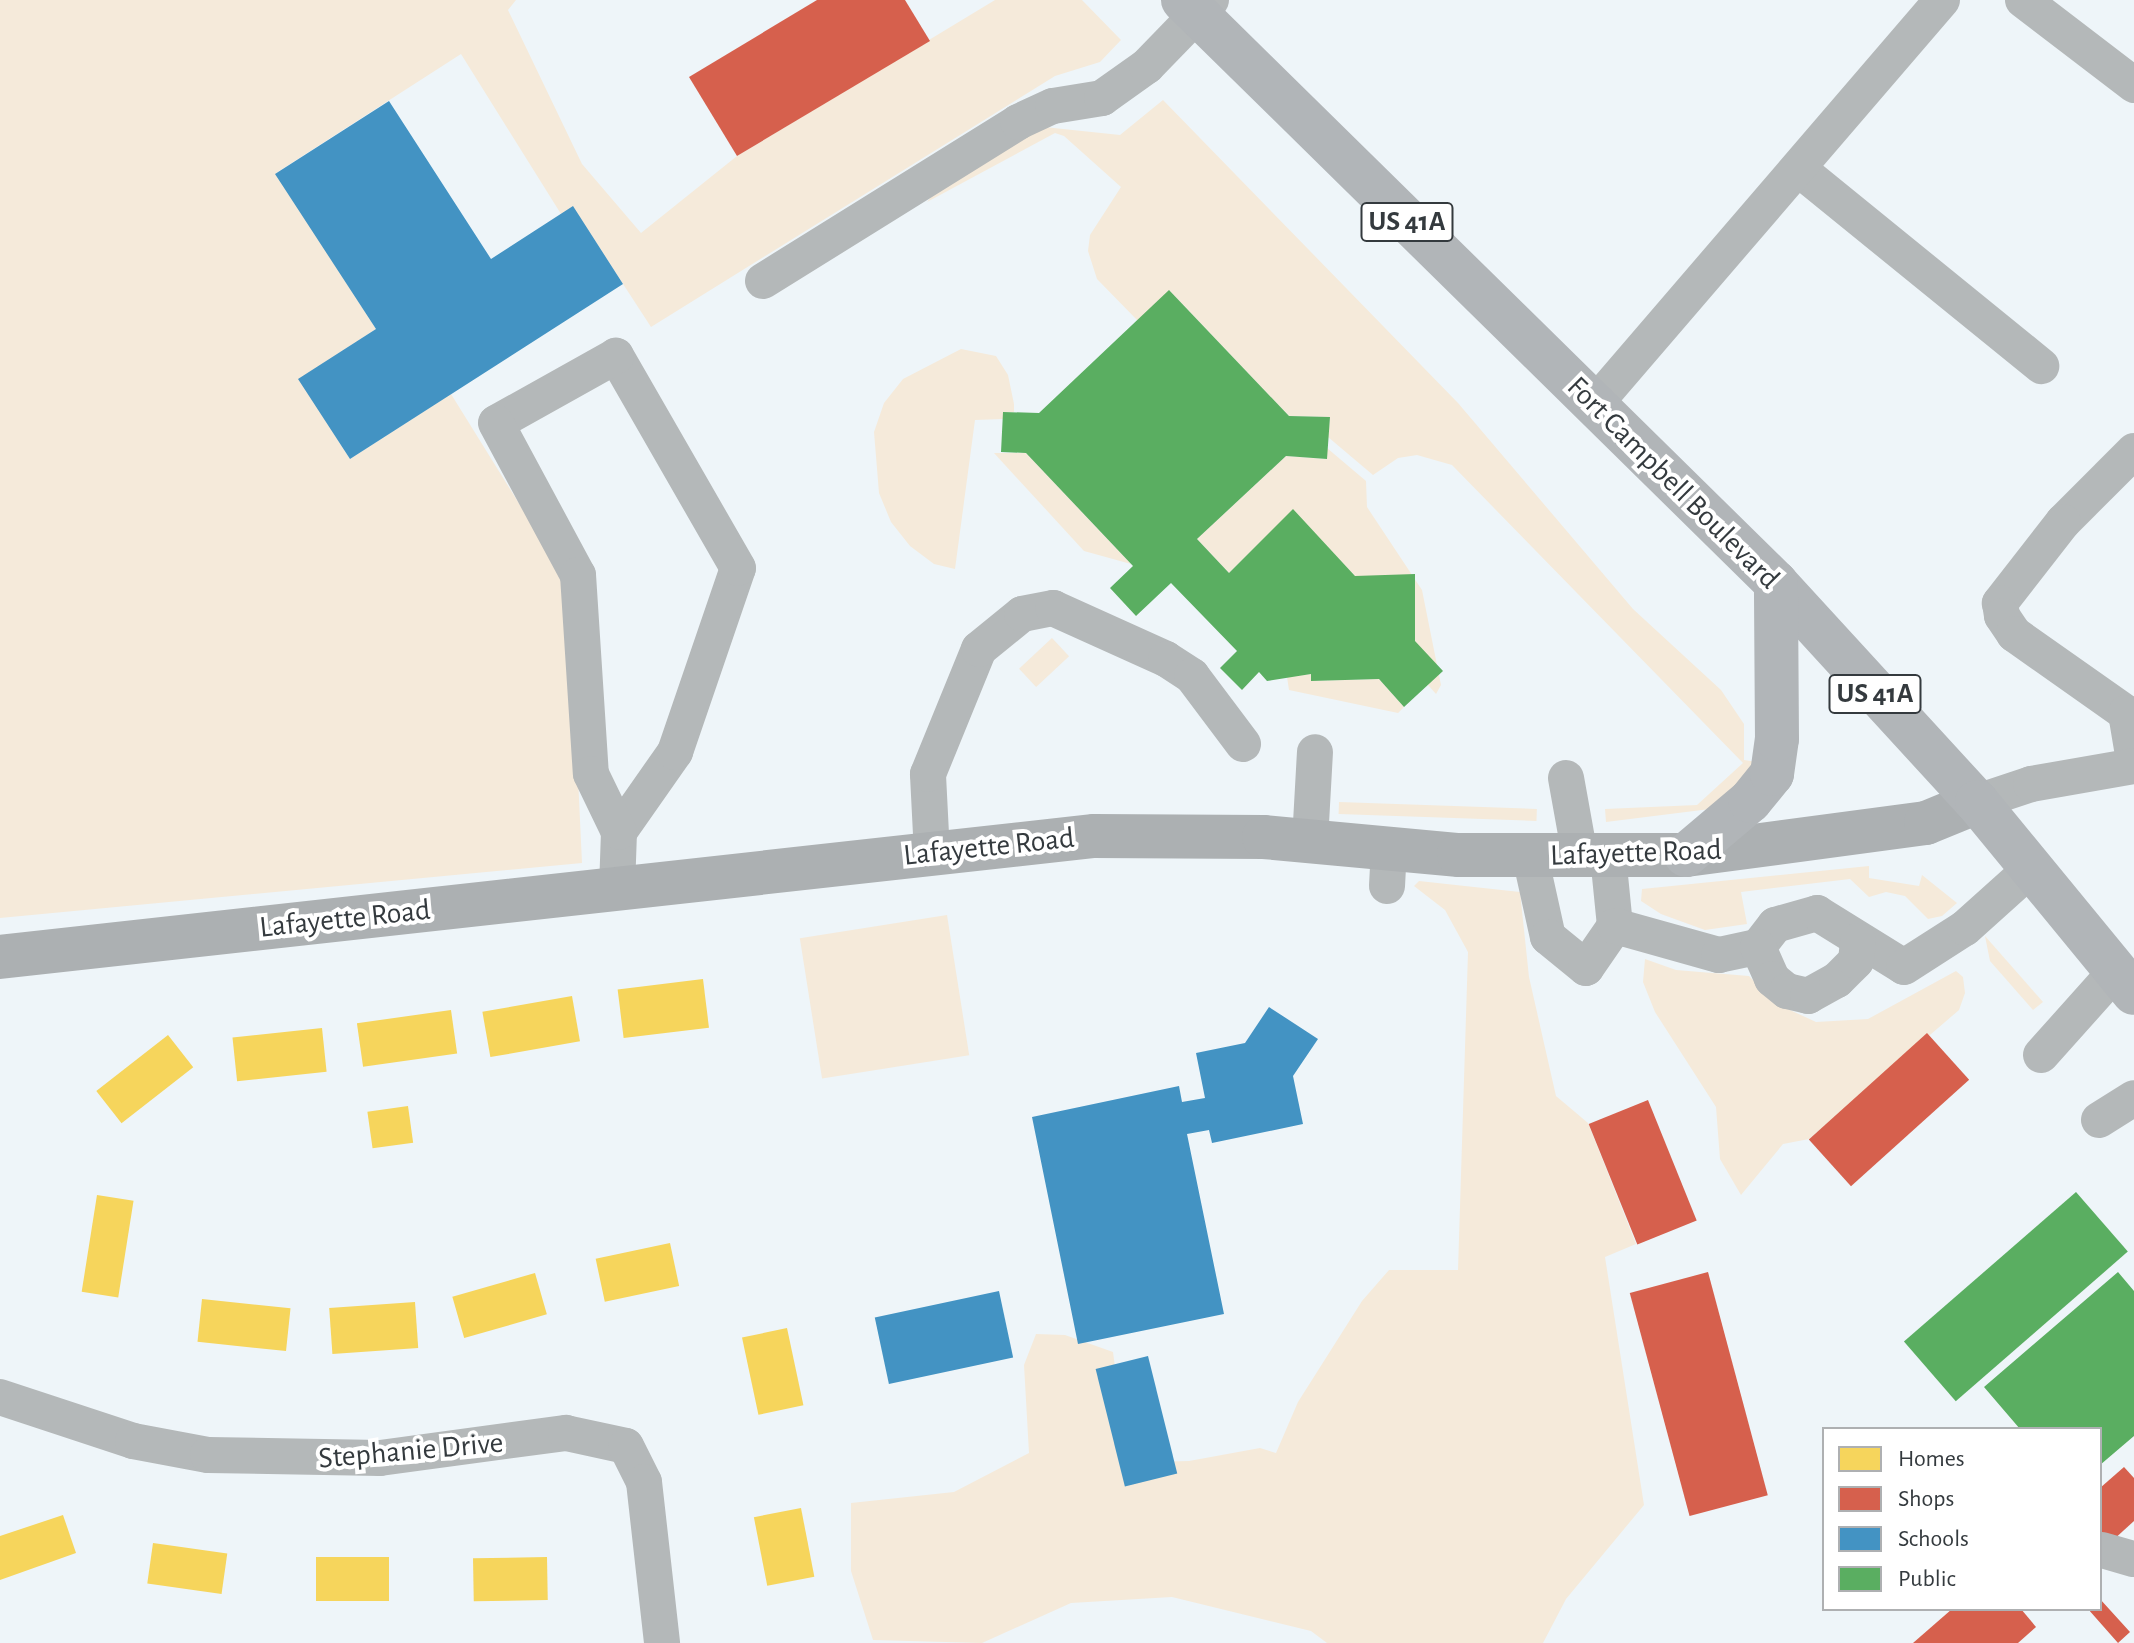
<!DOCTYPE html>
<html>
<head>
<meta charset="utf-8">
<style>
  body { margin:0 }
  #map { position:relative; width:2134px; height:1643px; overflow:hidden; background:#eef5f9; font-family:"Alegreya Sans",sans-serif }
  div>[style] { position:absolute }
  .green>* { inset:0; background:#f5eada; transform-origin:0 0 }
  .homes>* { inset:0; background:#f6d55c; transform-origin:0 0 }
  .shops>* { inset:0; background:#d6604d; transform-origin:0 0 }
  .schools>* { inset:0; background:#4393c3; transform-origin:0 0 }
  .public>* { inset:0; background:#5aae61; transform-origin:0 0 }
  .minor>* { height:36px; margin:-18px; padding:0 18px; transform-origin:18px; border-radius:18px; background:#b4b8b9 }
  .major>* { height:44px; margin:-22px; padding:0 22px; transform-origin:22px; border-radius:22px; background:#acb0b2 }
  .highway>* { height:44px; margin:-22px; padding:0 22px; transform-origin:22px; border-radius:22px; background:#b1b5b8 }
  span { translate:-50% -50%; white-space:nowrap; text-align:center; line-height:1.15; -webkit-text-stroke:8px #fff; paint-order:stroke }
  .shield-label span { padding:2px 6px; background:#fff; border:2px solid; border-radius:6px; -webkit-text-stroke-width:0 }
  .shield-label { font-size:28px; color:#343a3e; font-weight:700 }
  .street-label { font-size:30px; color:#343a3e }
  .legend { position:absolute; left:1822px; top:1427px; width:280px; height:184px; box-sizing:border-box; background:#fff; border:2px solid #aeb0b2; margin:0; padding:10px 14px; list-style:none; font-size:24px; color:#343a3e }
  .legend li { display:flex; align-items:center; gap:16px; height:40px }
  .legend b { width:40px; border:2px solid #aeb0b2 }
</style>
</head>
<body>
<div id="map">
  <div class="green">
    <i style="clip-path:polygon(0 0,516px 0,508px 10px,582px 164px,641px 233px,737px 156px,995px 0,1082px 0,1121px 40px,1100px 62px,1055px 76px,651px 327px,573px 207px,561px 214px,461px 54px,276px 173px,376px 329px,299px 379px,350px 459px,451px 394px,569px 584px,582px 863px,0 918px)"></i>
    <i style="clip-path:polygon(1163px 100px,1458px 403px,1633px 609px,1721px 690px,1744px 724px,1744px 760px,1757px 762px,1718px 808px,1606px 822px,1605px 809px,1697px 805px,1743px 763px,1452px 465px,1417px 455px,1398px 458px,1373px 475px,1328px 437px,1330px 417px,1289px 416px,1170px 291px,1138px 321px,1097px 279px,1088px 251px,1090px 235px,1121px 187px,1064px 136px,1055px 133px,927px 202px,935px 192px,1044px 127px,1120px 135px)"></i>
    <i style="clip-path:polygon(961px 349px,996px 356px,1008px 375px,1014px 404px,1014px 412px,1003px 412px,1003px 419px,975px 420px,955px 569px,934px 564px,910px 546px,891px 522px,879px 493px,874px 432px,884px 403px,903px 379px)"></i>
    <i style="clip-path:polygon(1327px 448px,1366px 481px,1367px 507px,1422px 590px,1441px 685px,1436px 694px,1428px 685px,1434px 673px,1415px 641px,1412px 577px,1355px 576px,1293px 510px,1229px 573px,1197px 539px,1286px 456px,1326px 459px)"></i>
    <i style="clip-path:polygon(994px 453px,1026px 453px,1131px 564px,1084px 551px)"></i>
    <i style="left:1052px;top:638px;width:25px;height:45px;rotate:47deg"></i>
    <i style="clip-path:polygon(1311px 674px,1312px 681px,1379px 679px,1404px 707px,1398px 713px,1289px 690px,1287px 677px)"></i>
    <i style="left:1339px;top:802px;width:198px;height:12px;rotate:2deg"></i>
    <i style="clip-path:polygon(1869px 866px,1869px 878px,1919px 886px,1922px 875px,1957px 903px,1942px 916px,1928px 919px,1905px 896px,1886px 892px,1869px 897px,1850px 879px,1741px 892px,1747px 924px,1705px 930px,1661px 914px,1641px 901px,1642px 889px)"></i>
    <i style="clip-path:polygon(1419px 881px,1520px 892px,1529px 977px,1556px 1096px,1588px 1123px,1636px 1244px,1605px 1257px,1644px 1505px,1566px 1599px,1543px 1643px,1327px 1643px,1311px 1631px,1172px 1597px,1071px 1603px,982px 1643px,873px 1640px,851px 1571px,851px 1503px,954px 1492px,1029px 1453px,1024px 1365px,1036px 1334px,1065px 1335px,1113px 1352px,1121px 1412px,1151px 1462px,1189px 1461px,1260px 1448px,1276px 1453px,1298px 1402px,1362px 1301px,1389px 1270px,1458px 1270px,1468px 952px,1445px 910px,1414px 886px)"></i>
    <i style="left:947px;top:915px;width:142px;height:149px;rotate:81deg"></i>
    <i style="clip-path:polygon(1985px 936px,2043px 1002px,2033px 1010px,1990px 961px)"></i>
    <i style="clip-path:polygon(1645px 959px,1676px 970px,1749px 976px,1775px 1003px,1816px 1022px,1868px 1019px,1956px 971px,1963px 977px,1965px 993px,1959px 1010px,1809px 1139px,1783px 1144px,1741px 1195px,1720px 1159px,1716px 1107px,1655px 1012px,1643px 982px)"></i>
  </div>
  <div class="homes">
    <i style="left:703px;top:979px;width:49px;height:86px;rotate:83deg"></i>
    <i style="left:572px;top:996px;width:46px;height:91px;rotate:80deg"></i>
    <i style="left:451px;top:1010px;width:44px;height:95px;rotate:82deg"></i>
    <i style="left:322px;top:1028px;width:44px;height:90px;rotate:84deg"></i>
    <i style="left:168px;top:1035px;width:41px;height:91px;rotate:52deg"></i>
    <i style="left:408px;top:1106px;width:37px;height:41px;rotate:82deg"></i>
    <i style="left:97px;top:1195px;width:37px;height:98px;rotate:9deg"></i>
    <i style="left:670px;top:1243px;width:44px;height:76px;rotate:78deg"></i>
    <i style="left:535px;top:1273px;width:43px;height:86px;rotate:74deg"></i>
    <i style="left:202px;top:1299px;width:89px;height:43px;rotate:6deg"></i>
    <i style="left:415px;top:1302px;width:46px;height:86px;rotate:86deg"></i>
    <i style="left:787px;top:1328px;width:79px;height:46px;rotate:78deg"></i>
    <i style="left:801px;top:1508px;width:70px;height:48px;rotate:79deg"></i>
    <i style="clip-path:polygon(63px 1515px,76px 1553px,0 1580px,0 1536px)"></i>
    <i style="left:153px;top:1543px;width:75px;height:41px;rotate:8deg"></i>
    <i style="left:316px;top:1557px;width:73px;height:44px"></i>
    <i style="left:547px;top:1557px;width:43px;height:74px;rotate:89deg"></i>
  </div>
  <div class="shops">
    <i style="clip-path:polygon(817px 0,905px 0,930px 41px,737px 156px,689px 77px)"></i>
    <i style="left:1927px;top:1033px;width:63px;height:159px;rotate:48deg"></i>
    <i style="left:1648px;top:1100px;width:130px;height:64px;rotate:68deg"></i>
    <i style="left:1708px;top:1272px;width:231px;height:81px;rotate:75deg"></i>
    <i style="clip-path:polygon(2124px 1467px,2134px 1478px,2134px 1521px,2100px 1552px,2100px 1488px)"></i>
    <i style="clip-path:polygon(2100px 1599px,2130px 1632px,2118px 1643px,2088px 1609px,2100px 1609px)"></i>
    <i style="clip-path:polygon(1952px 1609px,2021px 1609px,2036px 1627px,2018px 1643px,1913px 1643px)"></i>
  </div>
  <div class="schools">
    <i style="clip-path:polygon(389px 101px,491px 259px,573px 206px,623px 284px,350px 459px,298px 379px,376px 329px,275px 174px)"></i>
    <i style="clip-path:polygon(1269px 1007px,1318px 1039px,1293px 1076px,1303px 1124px,1212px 1143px,1209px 1130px,1187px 1134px,1224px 1314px,1078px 1344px,1032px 1117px,1179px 1086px,1182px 1102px,1205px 1098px,1196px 1053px,1245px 1043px)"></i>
    <i style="left:999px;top:1291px;width:68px;height:127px;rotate:78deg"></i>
    <i style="left:1148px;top:1356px;width:121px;height:54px;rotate:76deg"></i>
  </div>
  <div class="public">
    <i style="clip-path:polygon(1169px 290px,1289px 416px,1330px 417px,1327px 459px,1286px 456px,1197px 539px,1229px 573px,1293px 509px,1355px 576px,1415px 574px,1415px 641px,1443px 671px,1404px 707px,1379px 679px,1311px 681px,1311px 674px,1267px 681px,1259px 672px,1242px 690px,1220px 668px,1237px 651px,1171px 583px,1136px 616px,1110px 588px,1133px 566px,1026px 453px,1001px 452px,1003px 412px,1039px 413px)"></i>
    <i style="left:2076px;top:1192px;width:79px;height:228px;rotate:49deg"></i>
    <i style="clip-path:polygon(2118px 1272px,2134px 1291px,2134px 1436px,2100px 1465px,2100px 1429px,2020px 1429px,1984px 1387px)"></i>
  </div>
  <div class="minor">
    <i style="left:2023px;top:0;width:140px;rotate:37.4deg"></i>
    <i style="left:1800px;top:170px;width:311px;rotate:39.1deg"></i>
    <i style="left:763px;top:281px;width:301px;rotate:-31.9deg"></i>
    <i style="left:1018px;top:122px;width:38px;rotate:-25deg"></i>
    <i style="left:1053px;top:106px;width:50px;rotate:-9.3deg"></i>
    <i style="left:1102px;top:98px;width:55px;rotate:-35.4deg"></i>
    <i style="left:1147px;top:66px;width:92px;rotate:-45.9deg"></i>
    <i style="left:1594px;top:405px;width:534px;rotate:-49.33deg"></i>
    <i style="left:2134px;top:451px;width:100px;rotate:135deg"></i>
    <i style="left:2063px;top:522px;width:103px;rotate:127.9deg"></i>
    <i style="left:2000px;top:603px;width:13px;rotate:81deg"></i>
    <i style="left:2002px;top:616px;width:22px;rotate:56deg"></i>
    <i style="left:2014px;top:634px;width:137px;rotate:35.2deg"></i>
    <i style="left:2126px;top:713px;width:49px;rotate:80.5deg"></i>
    <i style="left:1566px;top:778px;width:79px;rotate:79.8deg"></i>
    <i style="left:1977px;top:802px;width:57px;rotate:-18.4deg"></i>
    <i style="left:2031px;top:784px;width:105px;rotate:-9.9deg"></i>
    <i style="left:1310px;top:841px;width:89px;rotate:-86.8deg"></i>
    <i style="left:932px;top:854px;width:80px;rotate:-92.9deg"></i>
    <i style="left:928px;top:774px;width:135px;rotate:-67.8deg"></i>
    <i style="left:979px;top:649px;width:55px;rotate:-39.1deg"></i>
    <i style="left:1022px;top:614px;width:32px;rotate:-11deg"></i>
    <i style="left:1053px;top:608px;width:124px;rotate:24.3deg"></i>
    <i style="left:1166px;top:659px;width:31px;rotate:33deg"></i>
    <i style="left:1192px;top:676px;width:85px;rotate:53.1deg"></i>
    <i style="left:1530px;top:856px;width:83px;rotate:77.5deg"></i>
    <i style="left:1548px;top:937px;width:49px;rotate:39.2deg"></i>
    <i style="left:1586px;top:968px;width:51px;rotate:-55.4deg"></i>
    <i style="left:1615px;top:926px;width:70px;rotate:-95.7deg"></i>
    <i style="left:1387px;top:886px;width:37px;rotate:-87deg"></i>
    <i style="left:617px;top:889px;width:57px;rotate:-88deg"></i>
    <i style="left:619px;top:832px;width:98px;rotate:-55deg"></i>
    <i style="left:675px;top:752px;width:194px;rotate:-71.1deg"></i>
    <i style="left:738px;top:568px;width:245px;rotate:-119.9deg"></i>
    <i style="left:616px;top:356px;width:137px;rotate:150.8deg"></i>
    <i style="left:496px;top:423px;width:173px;rotate:61.7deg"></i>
    <i style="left:578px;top:575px;width:199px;rotate:86.3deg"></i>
    <i style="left:591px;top:774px;width:64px;rotate:64.2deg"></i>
    <i style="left:1615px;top:926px;width:108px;rotate:15.6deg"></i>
    <i style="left:1719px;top:955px;width:40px;rotate:-12deg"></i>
    <i style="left:1758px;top:947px;width:28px;rotate:-52deg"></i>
    <i style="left:1775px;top:925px;width:44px;rotate:-15.9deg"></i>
    <i style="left:1817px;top:913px;width:102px;rotate:31.8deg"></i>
    <i style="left:1904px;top:967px;width:72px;rotate:-32.6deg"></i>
    <i style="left:1965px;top:928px;width:91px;rotate:-41.9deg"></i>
    <i style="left:1758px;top:947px;width:35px;rotate:66deg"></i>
    <i style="left:1772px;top:979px;width:19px;rotate:39deg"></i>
    <i style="left:1787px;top:991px;width:22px;rotate:13deg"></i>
    <i style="left:1808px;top:996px;width:33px;rotate:-29deg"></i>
    <i style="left:1837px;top:980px;width:27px;rotate:-45deg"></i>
    <i style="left:1856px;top:961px;width:20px;rotate:-84deg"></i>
    <i style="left:2041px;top:1055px;width:114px;rotate:-48.2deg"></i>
    <i style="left:2099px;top:1120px;width:41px;rotate:-32.2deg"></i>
    <i style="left:0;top:1397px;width:140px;rotate:18.3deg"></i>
    <i style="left:133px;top:1441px;width:76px;rotate:10.6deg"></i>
    <i style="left:208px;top:1455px;width:172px;rotate:1deg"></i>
    <i style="left:380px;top:1458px;width:188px;rotate:-7.7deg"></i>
    <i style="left:566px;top:1433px;width:61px;rotate:12.2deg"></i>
    <i style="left:626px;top:1446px;width:40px;rotate:63.4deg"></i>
    <i style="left:644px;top:1482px;width:162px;rotate:83.6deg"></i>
    <i style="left:2102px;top:1550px;width:33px;rotate:16deg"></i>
  </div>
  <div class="major">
    <i style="left:0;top:957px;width:1101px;rotate:-6.31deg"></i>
    <i style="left:1094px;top:836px;width:170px;rotate:0.3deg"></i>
    <i style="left:1264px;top:837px;width:196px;rotate:5.3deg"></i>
    <i style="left:1459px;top:855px;width:227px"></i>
    <i style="left:1686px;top:855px;width:242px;rotate:-7.6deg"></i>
    <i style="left:1926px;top:823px;width:55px;rotate:-22.4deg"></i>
  </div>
  <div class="highway">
    <i style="left:1183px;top:0;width:832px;rotate:44.51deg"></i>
    <i style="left:1776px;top:583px;width:297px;rotate:47.5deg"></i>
    <i style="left:1977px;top:802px;width:247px;rotate:50.6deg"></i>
    <i style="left:1686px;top:855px;width:84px;rotate:-40.2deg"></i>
    <i style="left:1750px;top:801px;width:35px;rotate:-51deg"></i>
    <i style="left:1772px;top:774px;width:35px;rotate:-82deg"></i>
    <i style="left:1777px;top:739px;width:156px;rotate:-90.4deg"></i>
  </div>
  <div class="shield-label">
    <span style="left:1407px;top:222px">US 41A</span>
    <span style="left:1875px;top:694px">US 41A</span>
  </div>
  <div class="street-label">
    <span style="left:1673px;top:483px;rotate:45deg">Fort Campbell Boulevard</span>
    <span style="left:989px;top:847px;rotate:-6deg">Lafayette Road</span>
    <span style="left:1636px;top:853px;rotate:-2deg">Lafayette Road</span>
    <span style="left:345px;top:919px;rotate:-6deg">Lafayette Road</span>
    <span style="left:411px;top:1451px;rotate:-5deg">Stephanie Drive</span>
  </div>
  <ul class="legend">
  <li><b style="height:22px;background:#f6d55c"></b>Homes</li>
  <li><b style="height:22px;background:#d6604d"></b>Shops</li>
  <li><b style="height:22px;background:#4393c3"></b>Schools</li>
  <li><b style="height:22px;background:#5aae61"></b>Public</li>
  </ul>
</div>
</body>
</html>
